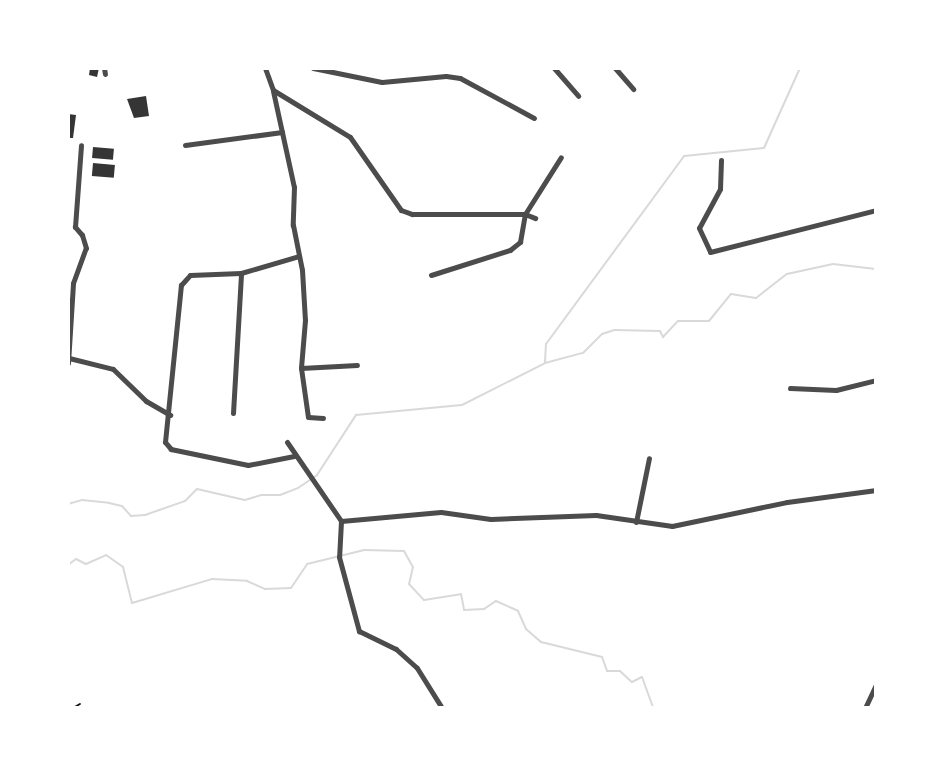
<!DOCTYPE html>
<html>
<head>
<meta charset="utf-8">
<style>
  body { margin:0 }
  #map { position:relative; width:944px; height:776px; overflow:hidden; background:#fff; font-family:"DM Sans",sans-serif }
  div>[style] { position:absolute }
  .stream>* { height:2px; margin:-1px; padding:0 1px; transform-origin:1px; border-radius:1px; background:#d9d9d9 }
  .building>* { inset:0; background:#353535; transform-origin:0 0 }
  .path>* { height:2px; margin:-1px; padding:0 1px; transform-origin:1px; border-radius:1px; background:#111 }
  .minor>* { height:5px; margin:-2.5px; padding:0 2.5px; transform-origin:2.5px; border-radius:2.5px; background:#4c4c4c }
  span { translate:-50% -50%; white-space:nowrap; text-align:center; line-height:1.15; -webkit-text-stroke:8px #fff; paint-order:stroke }
  .frame { position:absolute; inset:0; border:70px solid #fff; pointer-events:none }
</style>
</head>
<body>
<div id="map">
  <div class="stream">
    <i style="left:545px;top:362px;width:18px;rotate:-87deg"></i>
    <i style="left:546px;top:344px;width:233px;rotate:-53.7deg"></i>
    <i style="left:684px;top:156px;width:80px;rotate:-5.7deg"></i>
    <i style="left:764px;top:148px;width:88px;rotate:-65.8deg"></i>
    <i style="left:68px;top:504px;width:15px;rotate:-16deg"></i>
    <i style="left:82px;top:500px;width:27px;rotate:6deg"></i>
    <i style="left:109px;top:503px;width:13px;rotate:13deg"></i>
    <i style="left:122px;top:506px;width:13px;rotate:48deg"></i>
    <i style="left:131px;top:516px;width:14px;rotate:-4deg"></i>
    <i style="left:145px;top:515px;width:42px;rotate:-19.3deg"></i>
    <i style="left:185px;top:501px;width:17px;rotate:-45deg"></i>
    <i style="left:197px;top:489px;width:49px;rotate:12.9deg"></i>
    <i style="left:245px;top:500px;width:17px;rotate:-17deg"></i>
    <i style="left:261px;top:495px;width:19px"></i>
    <i style="left:280px;top:495px;width:19px;rotate:-21deg"></i>
    <i style="left:298px;top:488px;width:23px;rotate:-34deg"></i>
    <i style="left:317px;top:475px;width:72px;rotate:-57deg"></i>
    <i style="left:356px;top:415px;width:106px;rotate:-5.4deg"></i>
    <i style="left:462px;top:405px;width:93px;rotate:-26.8deg"></i>
    <i style="left:545px;top:363px;width:39px;rotate:-15deg"></i>
    <i style="left:583px;top:353px;width:27px;rotate:-45deg"></i>
    <i style="left:602px;top:334px;width:13px;rotate:-18deg"></i>
    <i style="left:614px;top:330px;width:46px;rotate:1.2deg"></i>
    <i style="left:660px;top:331px;width:7px;rotate:63deg"></i>
    <i style="left:663px;top:337px;width:22px;rotate:-47deg"></i>
    <i style="left:678px;top:321px;width:31px"></i>
    <i style="left:709px;top:321px;width:35px;rotate:-51deg"></i>
    <i style="left:731px;top:294px;width:25px;rotate:9deg"></i>
    <i style="left:756px;top:298px;width:39px;rotate:-38deg"></i>
    <i style="left:787px;top:274px;width:47px;rotate:-12.3deg"></i>
    <i style="left:833px;top:264px;width:43px;rotate:6.6deg"></i>
    <i style="left:68px;top:565px;width:10px;rotate:-37deg"></i>
    <i style="left:76px;top:559px;width:11px;rotate:27deg"></i>
    <i style="left:86px;top:564px;width:22px;rotate:-24deg"></i>
    <i style="left:106px;top:555px;width:21px;rotate:35deg"></i>
    <i style="left:123px;top:567px;width:37px;rotate:76deg"></i>
    <i style="left:132px;top:603px;width:84px;rotate:-16.7deg"></i>
    <i style="left:212px;top:579px;width:35px;rotate:3deg"></i>
    <i style="left:247px;top:581px;width:20px;rotate:24deg"></i>
    <i style="left:265px;top:589px;width:26px;rotate:-2deg"></i>
    <i style="left:291px;top:588px;width:29px;rotate:-56deg"></i>
    <i style="left:307px;top:564px;width:59px;rotate:-13.8deg"></i>
    <i style="left:364px;top:550px;width:40px;rotate:1.4deg"></i>
    <i style="left:404px;top:551px;width:18px;rotate:61deg"></i>
    <i style="left:413px;top:567px;width:17px;rotate:103deg"></i>
    <i style="left:409px;top:584px;width:22px;rotate:47deg"></i>
    <i style="left:424px;top:600px;width:37px;rotate:-9deg"></i>
    <i style="left:461px;top:594px;width:16px;rotate:79deg"></i>
    <i style="left:464px;top:610px;width:20px;rotate:-3deg"></i>
    <i style="left:484px;top:609px;width:14px;rotate:-34deg"></i>
    <i style="left:496px;top:601px;width:24px;rotate:24deg"></i>
    <i style="left:518px;top:611px;width:20px;rotate:66deg"></i>
    <i style="left:526px;top:629px;width:20px;rotate:41deg"></i>
    <i style="left:541px;top:642px;width:63px;rotate:13.8deg"></i>
    <i style="left:602px;top:657px;width:15px;rotate:70deg"></i>
    <i style="left:607px;top:671px;width:13px"></i>
    <i style="left:620px;top:671px;width:16px;rotate:43deg"></i>
    <i style="left:632px;top:682px;width:11px;rotate:-27deg"></i>
    <i style="left:642px;top:677px;width:33px;rotate:70deg"></i>
  </div>
  <div class="building">
    <i style="clip-path:polygon(90px 68px,99px 68px,97px 77px,89px 75px)"></i>
    <i style="clip-path:polygon(146px 96px,149px 116px,134px 118px,127px 99px)"></i>
    <i style="clip-path:polygon(68px 114px,76px 115px,73px 138px,68px 138px)"></i>
    <i style="left:93px;top:147px;width:21px;height:11px;rotate:5deg"></i>
    <i style="left:93px;top:163px;width:22px;height:13px;rotate:5deg"></i>
  </div>
  <div class="path">
    <i style="left:73px;top:708px;width:8px;rotate:-30deg"></i>
  </div>
  <div class="minor">
    <i style="left:104px;top:68px;width:6px;rotate:81deg"></i>
    <i style="left:265px;top:68px;width:23px;rotate:70deg"></i>
    <i style="left:273px;top:90px;width:90px;rotate:31.4deg"></i>
    <i style="left:350px;top:137px;width:89px;rotate:55.1deg"></i>
    <i style="left:401px;top:210px;width:12px;rotate:20deg"></i>
    <i style="left:412px;top:214px;width:113px"></i>
    <i style="left:525px;top:214px;width:11px;rotate:22deg"></i>
    <i style="left:313px;top:68px;width:70px;rotate:11.5deg"></i>
    <i style="left:382px;top:82px;width:64px;rotate:-5.4deg"></i>
    <i style="left:446px;top:76px;width:14px;rotate:8deg"></i>
    <i style="left:460px;top:78px;width:84px;rotate:28.4deg"></i>
    <i style="left:554px;top:68px;width:37px;rotate:49deg"></i>
    <i style="left:615px;top:68px;width:28px;rotate:49deg"></i>
    <i style="left:273px;top:91px;width:98px;rotate:77.7deg"></i>
    <i style="left:294px;top:187px;width:38px;rotate:92deg"></i>
    <i style="left:293px;top:225px;width:46px;rotate:78.7deg"></i>
    <i style="left:302px;top:270px;width:50px;rotate:86.6deg"></i>
    <i style="left:305px;top:320px;width:48px;rotate:94.8deg"></i>
    <i style="left:301px;top:368px;width:56px;rotate:-3.1deg"></i>
    <i style="left:185px;top:145px;width:98px;rotate:-7.6deg"></i>
    <i style="left:721px;top:160px;width:29px;rotate:92deg"></i>
    <i style="left:720px;top:189px;width:44px;rotate:118.3deg"></i>
    <i style="left:699px;top:228px;width:26px;rotate:65deg"></i>
    <i style="left:710px;top:252px;width:171px;rotate:-14.2deg"></i>
    <i style="left:431px;top:275px;width:83px;rotate:-17.6deg"></i>
    <i style="left:510px;top:250px;width:13px;rotate:-39deg"></i>
    <i style="left:520px;top:242px;width:28px;rotate:-80deg"></i>
    <i style="left:525px;top:214px;width:67px;rotate:-57.7deg"></i>
    <i style="left:69px;top:358px;width:45px;rotate:14deg"></i>
    <i style="left:113px;top:369px;width:46px;rotate:44.1deg"></i>
    <i style="left:146px;top:401px;width:28px;rotate:30deg"></i>
    <i style="left:68px;top:363px;width:80px;rotate:-86.4deg"></i>
    <i style="left:73px;top:283px;width:37px;rotate:-70deg"></i>
    <i style="left:86px;top:248px;width:14px;rotate:-107deg"></i>
    <i style="left:82px;top:235px;width:11px;rotate:-131deg"></i>
    <i style="left:75px;top:227px;width:82px;rotate:-85.8deg"></i>
    <i style="left:301px;top:368px;width:49px;rotate:81.9deg"></i>
    <i style="left:308px;top:417px;width:15px;rotate:4deg"></i>
    <i style="left:790px;top:388px;width:46px;rotate:2.5deg"></i>
    <i style="left:836px;top:390px;width:41px;rotate:-14deg"></i>
    <i style="left:233px;top:413px;width:140px;rotate:-86.7deg"></i>
    <i style="left:287px;top:442px;width:96px;rotate:55.6deg"></i>
    <i style="left:341px;top:521px;width:100px;rotate:-5.1deg"></i>
    <i style="left:441px;top:512px;width:50px;rotate:8deg"></i>
    <i style="left:491px;top:519px;width:105px;rotate:-2.2deg"></i>
    <i style="left:596px;top:515px;width:77px;rotate:8.2deg"></i>
    <i style="left:672px;top:526px;width:117px;rotate:-11.8deg"></i>
    <i style="left:787px;top:502px;width:90px;rotate:-7.7deg"></i>
    <i style="left:294px;top:456px;width:47px;rotate:168.9deg"></i>
    <i style="left:248px;top:465px;width:79px;rotate:-168.3deg"></i>
    <i style="left:171px;top:449px;width:9px;rotate:-131deg"></i>
    <i style="left:165px;top:442px;width:158px;rotate:-84.2deg"></i>
    <i style="left:181px;top:285px;width:13px;rotate:-48deg"></i>
    <i style="left:190px;top:275px;width:51px;rotate:-2.2deg"></i>
    <i style="left:241px;top:273px;width:60px;rotate:-16.3deg"></i>
    <i style="left:341px;top:521px;width:36px;rotate:93deg"></i>
    <i style="left:339px;top:557px;width:77px;rotate:74.9deg"></i>
    <i style="left:359px;top:631px;width:41px;rotate:25.9deg"></i>
    <i style="left:396px;top:649px;width:28px;rotate:42deg"></i>
    <i style="left:417px;top:668px;width:47px;rotate:58deg"></i>
    <i style="left:636px;top:522px;width:65px;rotate:-78.5deg"></i>
    <i style="left:865px;top:708px;width:26px;rotate:-65deg"></i>
  </div>
  <div class="frame"></div>
</div>
</body>
</html>
